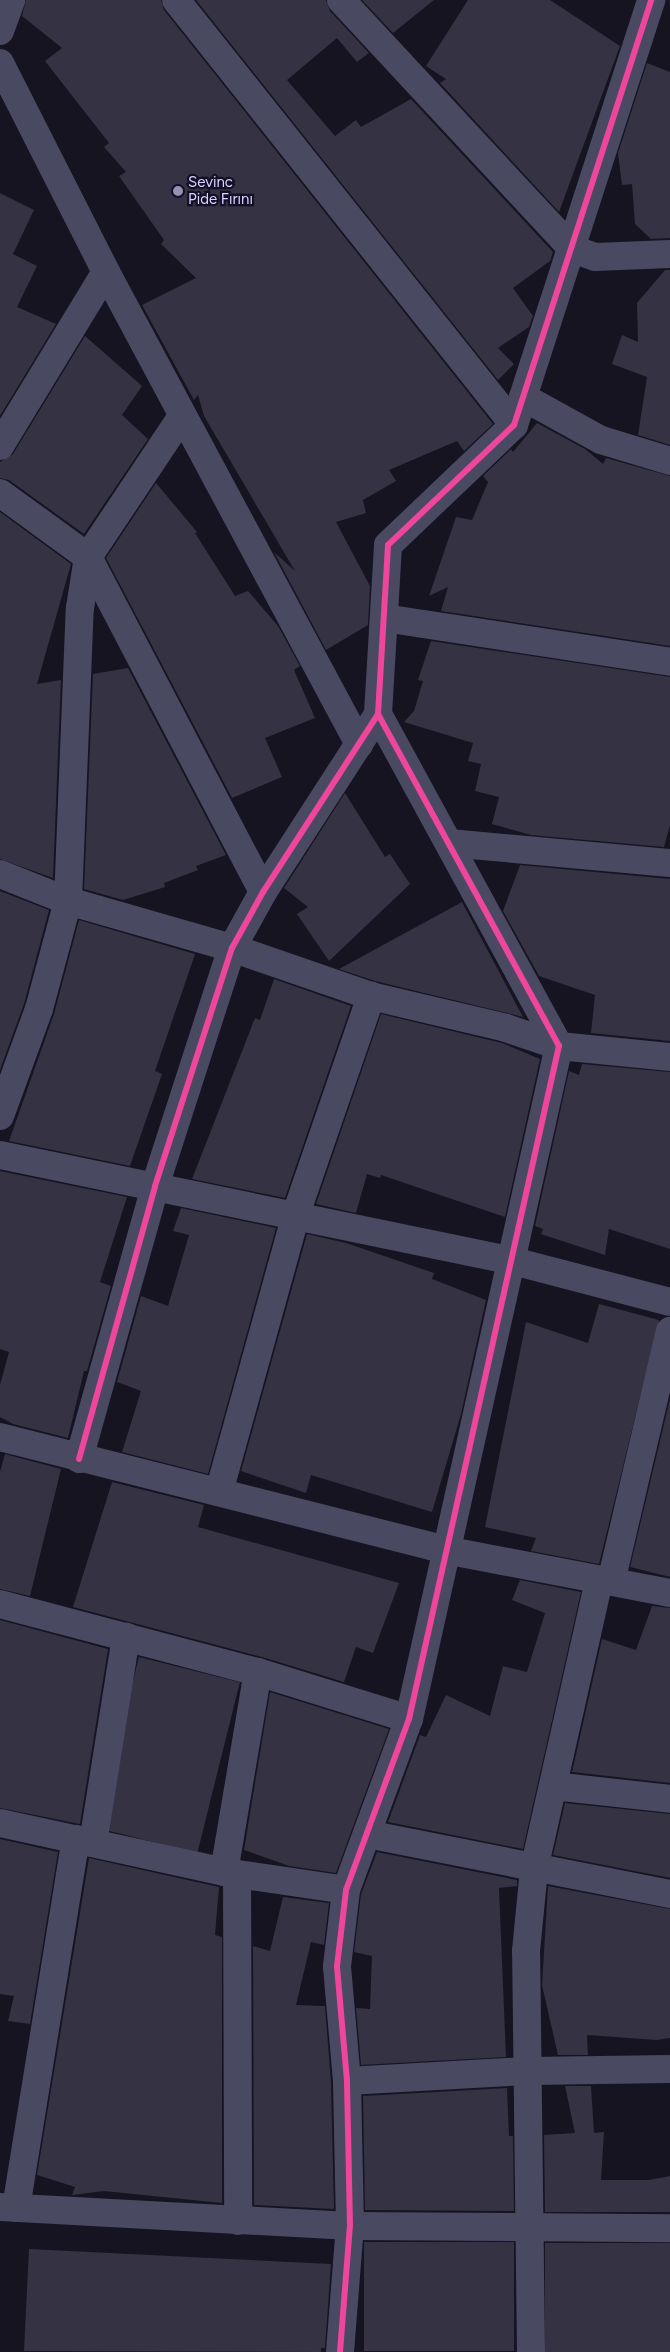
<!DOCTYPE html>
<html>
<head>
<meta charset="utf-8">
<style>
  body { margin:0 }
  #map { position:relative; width:670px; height:2352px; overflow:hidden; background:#161421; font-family:Figtree,sans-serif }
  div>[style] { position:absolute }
  .building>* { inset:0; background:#343243; transform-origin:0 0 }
  .minor>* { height:28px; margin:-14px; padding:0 14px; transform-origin:14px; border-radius:14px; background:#4a4962 }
  .cycleway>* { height:6px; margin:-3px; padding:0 3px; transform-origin:3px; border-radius:3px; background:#ed469a }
  .dots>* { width:14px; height:14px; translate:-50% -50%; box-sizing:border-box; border:2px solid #130f26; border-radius:50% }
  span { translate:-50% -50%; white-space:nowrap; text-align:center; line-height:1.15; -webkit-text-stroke:4.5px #130f26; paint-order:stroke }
  .poi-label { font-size:15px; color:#d9d4ff }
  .left { translate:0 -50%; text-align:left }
</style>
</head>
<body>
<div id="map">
  <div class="building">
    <i style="clip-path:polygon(26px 0,161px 0,164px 10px,493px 424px,464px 451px,457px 441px,389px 470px,396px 481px,363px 500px,366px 513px,336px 522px,370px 586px,368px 625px,326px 650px,274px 552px,295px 571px,204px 416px,198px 395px,194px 400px,142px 305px,196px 278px,161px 244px,164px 240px,119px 176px,126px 172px,104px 147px,109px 143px,45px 61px,62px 48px,22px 16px)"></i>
    <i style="clip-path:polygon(196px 0,326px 0,330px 11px,369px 53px,357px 62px,337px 38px,287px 80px,335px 136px,356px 120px,361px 127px,411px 99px,553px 252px,550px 261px,513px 288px,533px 316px,529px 327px,498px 348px,514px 364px,498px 380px)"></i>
    <i style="clip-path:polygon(362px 0,434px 0,393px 33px)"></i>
    <i style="clip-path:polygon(468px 0,550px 0,620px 46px,559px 212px,440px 83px,446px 79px,426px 66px)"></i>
    <i style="clip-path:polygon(647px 63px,670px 72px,670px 238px,651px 239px,635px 224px,632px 184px,622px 185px,618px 153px)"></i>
    <i style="clip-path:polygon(0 193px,34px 210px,13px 254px,37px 266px,17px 307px,56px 324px,0 416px)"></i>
    <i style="clip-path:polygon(665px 270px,670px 270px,670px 445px,638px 435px,647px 377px,612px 364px,622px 335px,638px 342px,637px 303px)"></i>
    <i style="clip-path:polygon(85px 336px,142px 386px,122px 415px,148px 439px,84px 534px,9px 480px,0 478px,0 462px,13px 454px)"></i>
    <i style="clip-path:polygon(537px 423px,585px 449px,603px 464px,606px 458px,670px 476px,670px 646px,441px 611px,448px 587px,429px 596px,456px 517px,472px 520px,488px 482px,483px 476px,511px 449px,513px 452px)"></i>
    <i style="clip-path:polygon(156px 483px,197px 532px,195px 533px,235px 596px,248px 591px,278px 626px,300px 666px,294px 670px,315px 718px,265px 738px,282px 777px,232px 798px,106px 558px)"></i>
    <i style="clip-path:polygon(0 512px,71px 564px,37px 684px,61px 680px,53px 878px,0 859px)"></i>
    <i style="clip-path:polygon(431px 641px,670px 677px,670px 825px,664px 847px,531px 835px,492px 824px,499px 797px,475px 791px,481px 764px,468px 761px,473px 743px,404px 722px,414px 711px,423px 681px,418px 680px)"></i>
    <i style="clip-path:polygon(128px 668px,226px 855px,196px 866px,198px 870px,164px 883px,165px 887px,123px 900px,84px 889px,93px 674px)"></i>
    <i style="clip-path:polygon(345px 793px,385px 857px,390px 854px,410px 884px,329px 961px,297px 914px,308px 907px,284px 888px)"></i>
    <i style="clip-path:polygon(520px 865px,670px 879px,670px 1041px,591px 1033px,595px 995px,539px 976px,503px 911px)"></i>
    <i style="clip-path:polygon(0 891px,49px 910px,24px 1004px,0 1070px)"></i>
    <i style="clip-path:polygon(462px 902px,523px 1017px,375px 981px,339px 969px)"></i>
    <i style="clip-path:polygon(79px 920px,195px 954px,155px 1071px,162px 1074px,130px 1166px,9px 1141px,54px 1014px)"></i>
    <i style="clip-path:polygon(274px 979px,351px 1006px,285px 1198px,192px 1179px,255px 1018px,260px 1020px)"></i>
    <i style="clip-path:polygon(381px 1014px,502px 1043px,540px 1059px,505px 1217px,381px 1175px,380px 1178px,367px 1174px,356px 1213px,316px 1204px)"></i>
    <i style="clip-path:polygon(582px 1064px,670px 1072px,670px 1249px,609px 1229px,605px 1255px,541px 1234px,543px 1229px,535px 1226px,569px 1071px,579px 1075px)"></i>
    <i style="clip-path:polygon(0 1171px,127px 1197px,100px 1282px,111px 1286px,87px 1371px,84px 1371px,68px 1438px,13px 1424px,0 1417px,0 1385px,9px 1352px,0 1349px)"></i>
    <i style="clip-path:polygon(181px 1208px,276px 1228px,208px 1474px,122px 1452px,141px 1391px,117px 1382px,141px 1296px,168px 1306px,189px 1235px,173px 1231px)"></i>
    <i style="clip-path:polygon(307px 1234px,346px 1243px,434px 1273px,432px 1279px,486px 1300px,461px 1414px,432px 1512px,311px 1475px,306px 1493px,241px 1471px)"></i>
    <i style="clip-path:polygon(599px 1304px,659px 1320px,599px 1564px,531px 1551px,536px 1538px,485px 1527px,526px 1322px,588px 1343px)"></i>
    <i style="clip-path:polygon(670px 1399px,670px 1577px,630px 1567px)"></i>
    <i style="clip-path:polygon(5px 1454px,61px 1469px,30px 1596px,0 1589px,0 1472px)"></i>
    <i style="clip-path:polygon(112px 1482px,204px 1505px,198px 1527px,399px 1583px,373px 1653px,356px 1647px,344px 1682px,262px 1657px,73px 1607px)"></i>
    <i style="clip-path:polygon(520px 1580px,581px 1592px,523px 1849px,388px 1822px,420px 1735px,426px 1737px,446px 1695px,490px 1716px,503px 1666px,527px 1672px,545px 1613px,512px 1600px)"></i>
    <i style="clip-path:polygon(652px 1606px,670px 1608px,670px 1783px,572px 1772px,602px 1639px,636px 1650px)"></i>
    <i style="clip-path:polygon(0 1620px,108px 1649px,80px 1824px,0 1808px)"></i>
    <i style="left:139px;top:1657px;width:104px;height:176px;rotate:14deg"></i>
    <i style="clip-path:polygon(270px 1692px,389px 1729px,336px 1873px,289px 1866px,244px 1850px)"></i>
    <i style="clip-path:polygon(565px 1803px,670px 1814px,670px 1878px,553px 1855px)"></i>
    <i style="clip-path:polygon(0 1839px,58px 1852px,30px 2024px,8px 2021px,14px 1996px,0 1994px)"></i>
    <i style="clip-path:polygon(377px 1852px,517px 1880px,517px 1886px,499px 1888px,506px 2057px,361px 2065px,356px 2008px,370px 2009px,372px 1956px,354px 1952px,361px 1894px)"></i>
    <i style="clip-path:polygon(89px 1858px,219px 1887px,215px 1935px,222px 1937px,222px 2203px,104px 2191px,72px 2195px,75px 2187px,37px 2175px)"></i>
    <i style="clip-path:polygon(548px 1886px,670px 1909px,670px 2038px,656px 2040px,587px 2035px,588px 2055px,558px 2055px,542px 1985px)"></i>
    <i style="clip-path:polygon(283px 1897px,329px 1903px,324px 1945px,311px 1942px,296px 2005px,325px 2006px,331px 2082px,334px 2209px,254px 2205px,253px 1946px,270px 1951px)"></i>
    <i style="clip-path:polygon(565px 2086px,591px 2086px,594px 2133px,604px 2132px,601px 2180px,649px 2180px,670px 2176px,670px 2212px,545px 2212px,544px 2135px,575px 2133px)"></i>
    <i style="clip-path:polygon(507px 2088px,509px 2136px,513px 2136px,514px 2211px,365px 2210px,363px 2096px)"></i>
    <i style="left:364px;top:2242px;width:150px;height:109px"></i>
    <i style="left:545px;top:2243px;width:125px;height:109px"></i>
    <i style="clip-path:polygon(29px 2249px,331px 2264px,325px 2348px,321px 2348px,321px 2352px,24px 2351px)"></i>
  </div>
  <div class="minor">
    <i style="left:176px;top:0;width:543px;rotate:51.5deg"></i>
    <i style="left:341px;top:0;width:340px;rotate:47.1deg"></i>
    <i style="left:572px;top:249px;width:24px;rotate:19deg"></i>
    <i style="left:595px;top:257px;width:75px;rotate:-2.3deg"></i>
    <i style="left:0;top:31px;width:33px;rotate:-70deg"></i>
    <i style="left:0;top:63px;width:234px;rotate:63.1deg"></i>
    <i style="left:106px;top:272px;width:536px;rotate:61.81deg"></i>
    <i style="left:523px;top:397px;width:89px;rotate:28.9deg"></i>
    <i style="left:601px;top:440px;width:72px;rotate:16.9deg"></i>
    <i style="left:0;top:446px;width:204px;rotate:-58.7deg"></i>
    <i style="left:0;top:493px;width:109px;rotate:36deg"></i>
    <i style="left:88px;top:557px;width:378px;rotate:62.4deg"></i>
    <i style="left:384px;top:618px;width:289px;rotate:8.7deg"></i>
    <i style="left:449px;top:843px;width:222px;rotate:5.2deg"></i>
    <i style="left:0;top:874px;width:73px;rotate:21.7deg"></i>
    <i style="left:68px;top:901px;width:171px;rotate:16deg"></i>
    <i style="left:232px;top:948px;width:147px;rotate:19.1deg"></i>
    <i style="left:371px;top:996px;width:139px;rotate:13.3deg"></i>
    <i style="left:506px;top:1028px;width:56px;rotate:18.8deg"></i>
    <i style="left:559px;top:1046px;width:112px;rotate:5.7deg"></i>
    <i style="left:0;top:1116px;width:114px;rotate:-70deg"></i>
    <i style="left:39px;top:1009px;width:112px;rotate:-75deg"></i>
    <i style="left:68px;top:901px;width:293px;rotate:-87.7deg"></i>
    <i style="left:80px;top:608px;width:52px;rotate:-81.1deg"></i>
    <i style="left:88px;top:557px;width:169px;rotate:-56.3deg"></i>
    <i style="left:0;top:1155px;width:524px;rotate:11.67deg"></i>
    <i style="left:513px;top:1261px;width:162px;rotate:14.6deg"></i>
    <i style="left:0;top:1437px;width:459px;rotate:14.2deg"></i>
    <i style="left:445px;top:1550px;width:229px;rotate:10.8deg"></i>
    <i style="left:79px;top:1459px;width:283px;rotate:-74.4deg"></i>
    <i style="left:155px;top:1186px;width:250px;rotate:-72.1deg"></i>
    <i style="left:232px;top:948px;width:64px;rotate:-61deg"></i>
    <i style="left:263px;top:892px;width:212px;rotate:-57.1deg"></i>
    <i style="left:378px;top:714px;width:169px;rotate:-86.6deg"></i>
    <i style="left:388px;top:545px;width:174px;rotate:-43.6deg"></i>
    <i style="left:514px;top:425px;width:447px;rotate:-72.1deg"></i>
    <i style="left:219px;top:1492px;width:288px;rotate:-74.5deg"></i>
    <i style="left:296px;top:1214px;width:231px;rotate:-71deg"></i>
    <i style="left:611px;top:1582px;width:258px;rotate:-76.8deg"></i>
    <i style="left:0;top:1604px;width:267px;rotate:14.8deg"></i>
    <i style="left:258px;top:1672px;width:158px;rotate:17.3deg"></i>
    <i style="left:553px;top:1786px;width:118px;rotate:6.3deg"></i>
    <i style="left:0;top:1823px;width:229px;rotate:12.3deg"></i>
    <i style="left:224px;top:1872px;width:123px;rotate:8.4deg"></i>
    <i style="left:367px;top:1834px;width:309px;rotate:11.2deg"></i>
    <i style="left:93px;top:1843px;width:209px;rotate:-80.9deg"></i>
    <i style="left:224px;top:1872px;width:203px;rotate:-80.4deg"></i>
    <i style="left:237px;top:1874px;width:347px;rotate:89.8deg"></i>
    <i style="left:347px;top:2081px;width:181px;rotate:-3.2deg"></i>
    <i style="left:528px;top:2071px;width:142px;rotate:-0.8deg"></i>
    <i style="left:0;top:2207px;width:351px;rotate:3.1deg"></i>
    <i style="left:350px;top:2226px;width:320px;rotate:0.4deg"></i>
    <i style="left:16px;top:2208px;width:374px;rotate:-80.8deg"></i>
    <i style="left:340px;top:2352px;width:126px;rotate:-85.5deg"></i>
    <i style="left:350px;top:2226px;width:145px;rotate:-91.2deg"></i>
    <i style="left:347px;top:2081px;width:115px;rotate:-95deg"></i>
    <i style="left:337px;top:1966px;width:77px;rotate:-83.2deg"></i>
    <i style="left:346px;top:1890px;width:182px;rotate:-69.8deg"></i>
    <i style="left:409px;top:1719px;width:690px;rotate:-77.44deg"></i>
    <i style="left:559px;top:1046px;width:378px;rotate:-118.6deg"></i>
    <i style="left:531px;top:2352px;width:401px;rotate:-90.7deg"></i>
    <i style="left:526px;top:1951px;width:82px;rotate:-84.4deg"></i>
    <i style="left:534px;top:1869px;width:295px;rotate:-77.3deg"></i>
  </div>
  <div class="cycleway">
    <i style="left:79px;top:1459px;width:283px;rotate:-74.4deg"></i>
    <i style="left:155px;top:1186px;width:250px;rotate:-72.1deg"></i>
    <i style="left:232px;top:948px;width:64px;rotate:-61deg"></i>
    <i style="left:263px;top:892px;width:212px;rotate:-57.1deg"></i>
    <i style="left:378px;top:714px;width:169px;rotate:-86.6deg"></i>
    <i style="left:388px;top:545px;width:174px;rotate:-43.6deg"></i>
    <i style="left:514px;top:425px;width:447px;rotate:-72.1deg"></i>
    <i style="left:340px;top:2352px;width:126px;rotate:-85.5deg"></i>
    <i style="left:350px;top:2226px;width:145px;rotate:-91.2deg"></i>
    <i style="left:347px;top:2081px;width:115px;rotate:-95deg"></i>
    <i style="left:337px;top:1966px;width:77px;rotate:-83.2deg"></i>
    <i style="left:346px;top:1890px;width:182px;rotate:-69.8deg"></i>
    <i style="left:409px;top:1719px;width:690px;rotate:-77.44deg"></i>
    <i style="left:559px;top:1046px;width:378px;rotate:-118.6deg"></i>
  </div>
  <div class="dots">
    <i style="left:178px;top:191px;background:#9591b1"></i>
  </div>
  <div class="poi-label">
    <span class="left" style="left:188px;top:191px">Sevinc<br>Pide Fırını</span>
  </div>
</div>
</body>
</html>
